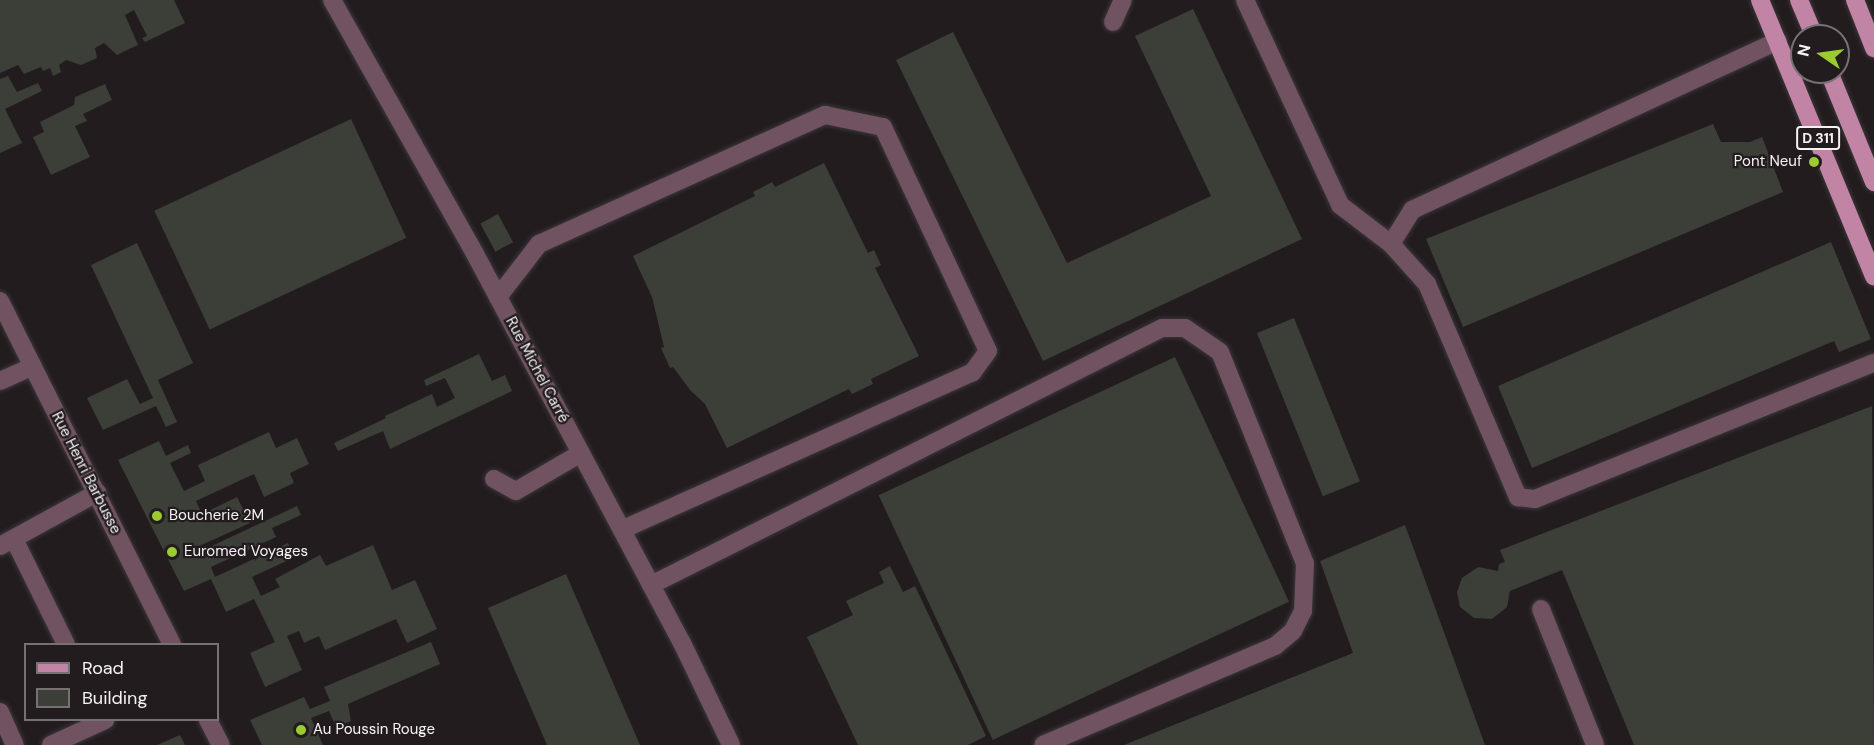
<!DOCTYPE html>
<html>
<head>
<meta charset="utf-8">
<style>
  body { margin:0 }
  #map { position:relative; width:1874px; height:745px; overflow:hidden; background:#221c1f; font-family:"DM Sans",sans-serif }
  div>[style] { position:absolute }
  .building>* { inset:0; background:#3c3e38; transform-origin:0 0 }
  .roads { filter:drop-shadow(0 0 2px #3b3638) drop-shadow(0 0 2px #3b3638) }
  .minor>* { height:18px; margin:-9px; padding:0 9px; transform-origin:9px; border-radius:9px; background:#705261 }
  .major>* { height:18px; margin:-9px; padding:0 9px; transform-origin:9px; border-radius:9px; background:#c284a5 }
  .dots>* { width:16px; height:16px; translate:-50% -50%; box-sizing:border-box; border:3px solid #221c1f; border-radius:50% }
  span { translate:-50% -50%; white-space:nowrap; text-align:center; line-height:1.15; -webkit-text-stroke:4.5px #221c1f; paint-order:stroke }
  .shield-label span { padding:2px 4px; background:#221c1f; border:2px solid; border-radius:4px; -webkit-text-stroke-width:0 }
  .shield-label { font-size:14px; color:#f6f1f3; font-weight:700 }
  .poi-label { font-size:15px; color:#f6f1f3 }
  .right { translate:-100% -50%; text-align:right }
  .left { translate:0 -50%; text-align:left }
  .street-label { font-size:15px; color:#f6f1f3 }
  .legend { position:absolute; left:24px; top:643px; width:195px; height:78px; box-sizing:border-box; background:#221c1f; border:2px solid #777174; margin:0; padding:8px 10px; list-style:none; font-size:18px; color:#f6f1f3 }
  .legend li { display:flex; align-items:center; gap:12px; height:30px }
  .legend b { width:30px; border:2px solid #777174 }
  .north { position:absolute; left:1790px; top:24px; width:60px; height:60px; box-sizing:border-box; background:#221c1f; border:2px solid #777174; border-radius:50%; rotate:283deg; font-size:16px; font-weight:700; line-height:24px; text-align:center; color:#f6f1f3 }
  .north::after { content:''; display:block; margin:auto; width:21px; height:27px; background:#9cca31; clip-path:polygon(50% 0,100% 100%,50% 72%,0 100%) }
</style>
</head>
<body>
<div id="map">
  <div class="building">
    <i style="clip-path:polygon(0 0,174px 0,185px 23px,145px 42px,142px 38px,147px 36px,134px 10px,125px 15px,138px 45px,125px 51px,117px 55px,104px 43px,95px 48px,97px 58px,81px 65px,66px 60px,59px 65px,61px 72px,53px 76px,50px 68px,43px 71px,41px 67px,24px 74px,18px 65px,0 73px)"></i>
    <i style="clip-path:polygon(1193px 9px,1302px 239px,1043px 361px,896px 60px,953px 32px,1067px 263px,1211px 196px,1135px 36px)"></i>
    <i style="clip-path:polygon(8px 76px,17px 92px,38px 83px,42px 91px,5px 109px,22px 143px,0 153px,0 79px)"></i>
    <i style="clip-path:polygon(105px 84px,112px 100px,83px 114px,87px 121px,75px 126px,90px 157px,51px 175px,33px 137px,44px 132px,40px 122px,74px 105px,75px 97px)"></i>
    <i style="left:351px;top:119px;width:131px;height:217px;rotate:65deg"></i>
    <i style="clip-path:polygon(1713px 124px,1721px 142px,1750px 142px,1762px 137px,1783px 192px,1463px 327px,1426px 239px)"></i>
    <i style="clip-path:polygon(824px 163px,868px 253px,874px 250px,881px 265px,875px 268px,919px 356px,871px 379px,873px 384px,852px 394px,849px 389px,727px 448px,705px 404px,690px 390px,673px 367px,670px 368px,661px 348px,664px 347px,652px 297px,633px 256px,755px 196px,753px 192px,772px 182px,775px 187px)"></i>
    <i style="left:498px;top:214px;width:32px;height:20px;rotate:62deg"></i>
    <i style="clip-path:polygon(1831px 242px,1871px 339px,1839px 352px,1834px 341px,1532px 468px,1498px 386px)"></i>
    <i style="clip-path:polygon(137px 243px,193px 363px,158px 380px,177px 422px,166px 427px,156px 406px,103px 430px,87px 398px,127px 379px,140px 404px,153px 398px,91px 265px)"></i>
    <i style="left:1294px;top:318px;width:176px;height:40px;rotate:68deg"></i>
    <i style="clip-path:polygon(479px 354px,492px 381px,505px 375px,512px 391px,390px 449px,383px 431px,338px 451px,334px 443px,386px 418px,385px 416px,432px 394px,437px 407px,455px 398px,445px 378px,426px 386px,424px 380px)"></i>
    <i style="left:1175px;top:357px;width:270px;height:327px;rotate:65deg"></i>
    <i style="clip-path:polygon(1872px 406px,1874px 745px,1634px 745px,1562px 570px,1510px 591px,1507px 607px,1492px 619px,1474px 618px,1460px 607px,1457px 592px,1462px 578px,1478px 567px,1498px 571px,1499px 564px,1505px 562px,1500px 550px)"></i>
    <i style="clip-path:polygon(269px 432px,276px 448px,297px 438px,309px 464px,290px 473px,294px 483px,264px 497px,254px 474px,196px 501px,202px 514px,237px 497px,250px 523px,197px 547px,199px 552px,297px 506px,301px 515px,272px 528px,276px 537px,211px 567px,215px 577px,288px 543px,295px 557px,252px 577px,261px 596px,280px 587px,275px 579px,320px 555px,326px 566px,373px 545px,392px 590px,415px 580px,437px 629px,407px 643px,396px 619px,325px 650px,319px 636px,304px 643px,299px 631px,287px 636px,302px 670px,265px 687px,250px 653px,275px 642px,254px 599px,226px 612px,211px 579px,184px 591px,118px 460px,159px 441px,166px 456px,188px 445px,191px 453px,170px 463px,184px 491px,205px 481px,198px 465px)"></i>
    <i style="clip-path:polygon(1405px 525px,1485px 745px,1124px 745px,1353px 653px,1320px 561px)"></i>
    <i style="clip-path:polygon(890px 566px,903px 592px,915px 586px,986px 736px,968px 745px,858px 745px,807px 637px,853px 615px,846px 601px,884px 583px,879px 572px)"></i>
    <i style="clip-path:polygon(566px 574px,640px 745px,547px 745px,488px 608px)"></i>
    <i style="clip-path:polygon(431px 642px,440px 664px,348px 704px,351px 721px,336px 727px,329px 711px,311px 718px,323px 745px,262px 745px,250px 720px,304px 697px,310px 709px,330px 701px,324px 687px)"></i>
    <i style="clip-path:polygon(180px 735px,185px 745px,157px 745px)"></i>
  </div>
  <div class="roads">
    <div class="minor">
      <i style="left:332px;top:0;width:289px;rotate:60.6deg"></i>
      <i style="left:474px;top:252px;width:443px;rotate:62deg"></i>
      <i style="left:682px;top:643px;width:113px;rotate:64.3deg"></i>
      <i style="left:1245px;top:0;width:226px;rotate:65.1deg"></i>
      <i style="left:1340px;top:205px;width:64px;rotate:37.4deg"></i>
      <i style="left:1391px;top:244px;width:54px;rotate:48deg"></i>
      <i style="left:1427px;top:284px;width:232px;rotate:66.9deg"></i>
      <i style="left:1518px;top:497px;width:17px;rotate:7deg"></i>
      <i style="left:1535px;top:499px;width:365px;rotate:-21.9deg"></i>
      <i style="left:1113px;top:22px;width:24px;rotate:-66deg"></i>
      <i style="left:1391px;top:244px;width:40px;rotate:-58deg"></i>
      <i style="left:1412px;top:210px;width:403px;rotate:-24.8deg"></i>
      <i style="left:498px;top:297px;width:67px;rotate:-52.3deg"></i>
      <i style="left:539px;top:244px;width:314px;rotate:-24.3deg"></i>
      <i style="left:825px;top:115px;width:59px;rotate:11.7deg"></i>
      <i style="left:883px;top:127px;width:247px;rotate:64.9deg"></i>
      <i style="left:988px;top:351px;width:26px;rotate:126deg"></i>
      <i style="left:973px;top:372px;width:385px;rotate:155.8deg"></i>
      <i style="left:0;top:301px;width:384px;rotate:63.4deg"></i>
      <i style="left:0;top:381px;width:36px;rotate:-24deg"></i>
      <i style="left:494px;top:479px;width:25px;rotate:29deg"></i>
      <i style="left:516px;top:491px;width:75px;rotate:-30.3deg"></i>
      <i style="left:14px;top:539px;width:117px;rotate:63.7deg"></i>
      <i style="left:0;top:546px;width:111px;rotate:-28.7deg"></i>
      <i style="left:651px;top:585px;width:572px;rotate:-26.7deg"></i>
      <i style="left:1162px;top:328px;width:23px"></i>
      <i style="left:1185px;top:328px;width:42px;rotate:34.4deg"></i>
      <i style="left:1220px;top:352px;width:227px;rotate:68.1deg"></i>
      <i style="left:1305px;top:563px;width:48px;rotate:92.4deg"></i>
      <i style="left:1303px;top:611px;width:22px;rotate:117deg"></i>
      <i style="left:1293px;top:631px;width:23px;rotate:140deg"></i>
      <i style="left:1275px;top:646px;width:252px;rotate:156.9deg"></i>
      <i style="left:1541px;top:609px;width:146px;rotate:68.3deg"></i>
      <i style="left:0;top:712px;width:36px;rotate:66deg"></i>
      <i style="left:208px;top:720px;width:28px;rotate:63deg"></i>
      <i style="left:51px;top:745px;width:60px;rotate:-24.8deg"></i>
    </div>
    <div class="major">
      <i style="left:1760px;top:0;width:299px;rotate:67.6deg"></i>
      <i style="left:1799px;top:0;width:39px;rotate:67deg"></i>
      <i style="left:1855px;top:0;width:52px;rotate:68.4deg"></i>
      <i style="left:1829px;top:72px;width:119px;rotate:67.8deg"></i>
    </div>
  </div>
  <div class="dots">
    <i style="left:1814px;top:162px;background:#9cca31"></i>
    <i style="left:157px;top:516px;background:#9cca31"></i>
    <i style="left:172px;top:552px;background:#9cca31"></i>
    <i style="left:301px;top:730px;background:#9cca31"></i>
  </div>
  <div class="shield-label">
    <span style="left:1818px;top:138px">D 311</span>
  </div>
  <div class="poi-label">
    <span class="right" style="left:1802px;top:162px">Pont Neuf</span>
    <span class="left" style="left:169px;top:516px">Boucherie 2M</span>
    <span class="left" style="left:184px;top:552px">Euromed Voyages</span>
    <span class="left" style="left:313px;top:730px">Au Poussin Rouge</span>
  </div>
  <div class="street-label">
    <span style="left:537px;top:370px;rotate:62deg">Rue Michel Carré</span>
    <span style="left:86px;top:473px;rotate:63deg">Rue Henri Barbusse</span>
  </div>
  <ul class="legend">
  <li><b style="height:8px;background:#c284a5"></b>Road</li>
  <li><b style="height:16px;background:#3c3e38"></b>Building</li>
  </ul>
  <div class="north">N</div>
</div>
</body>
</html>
